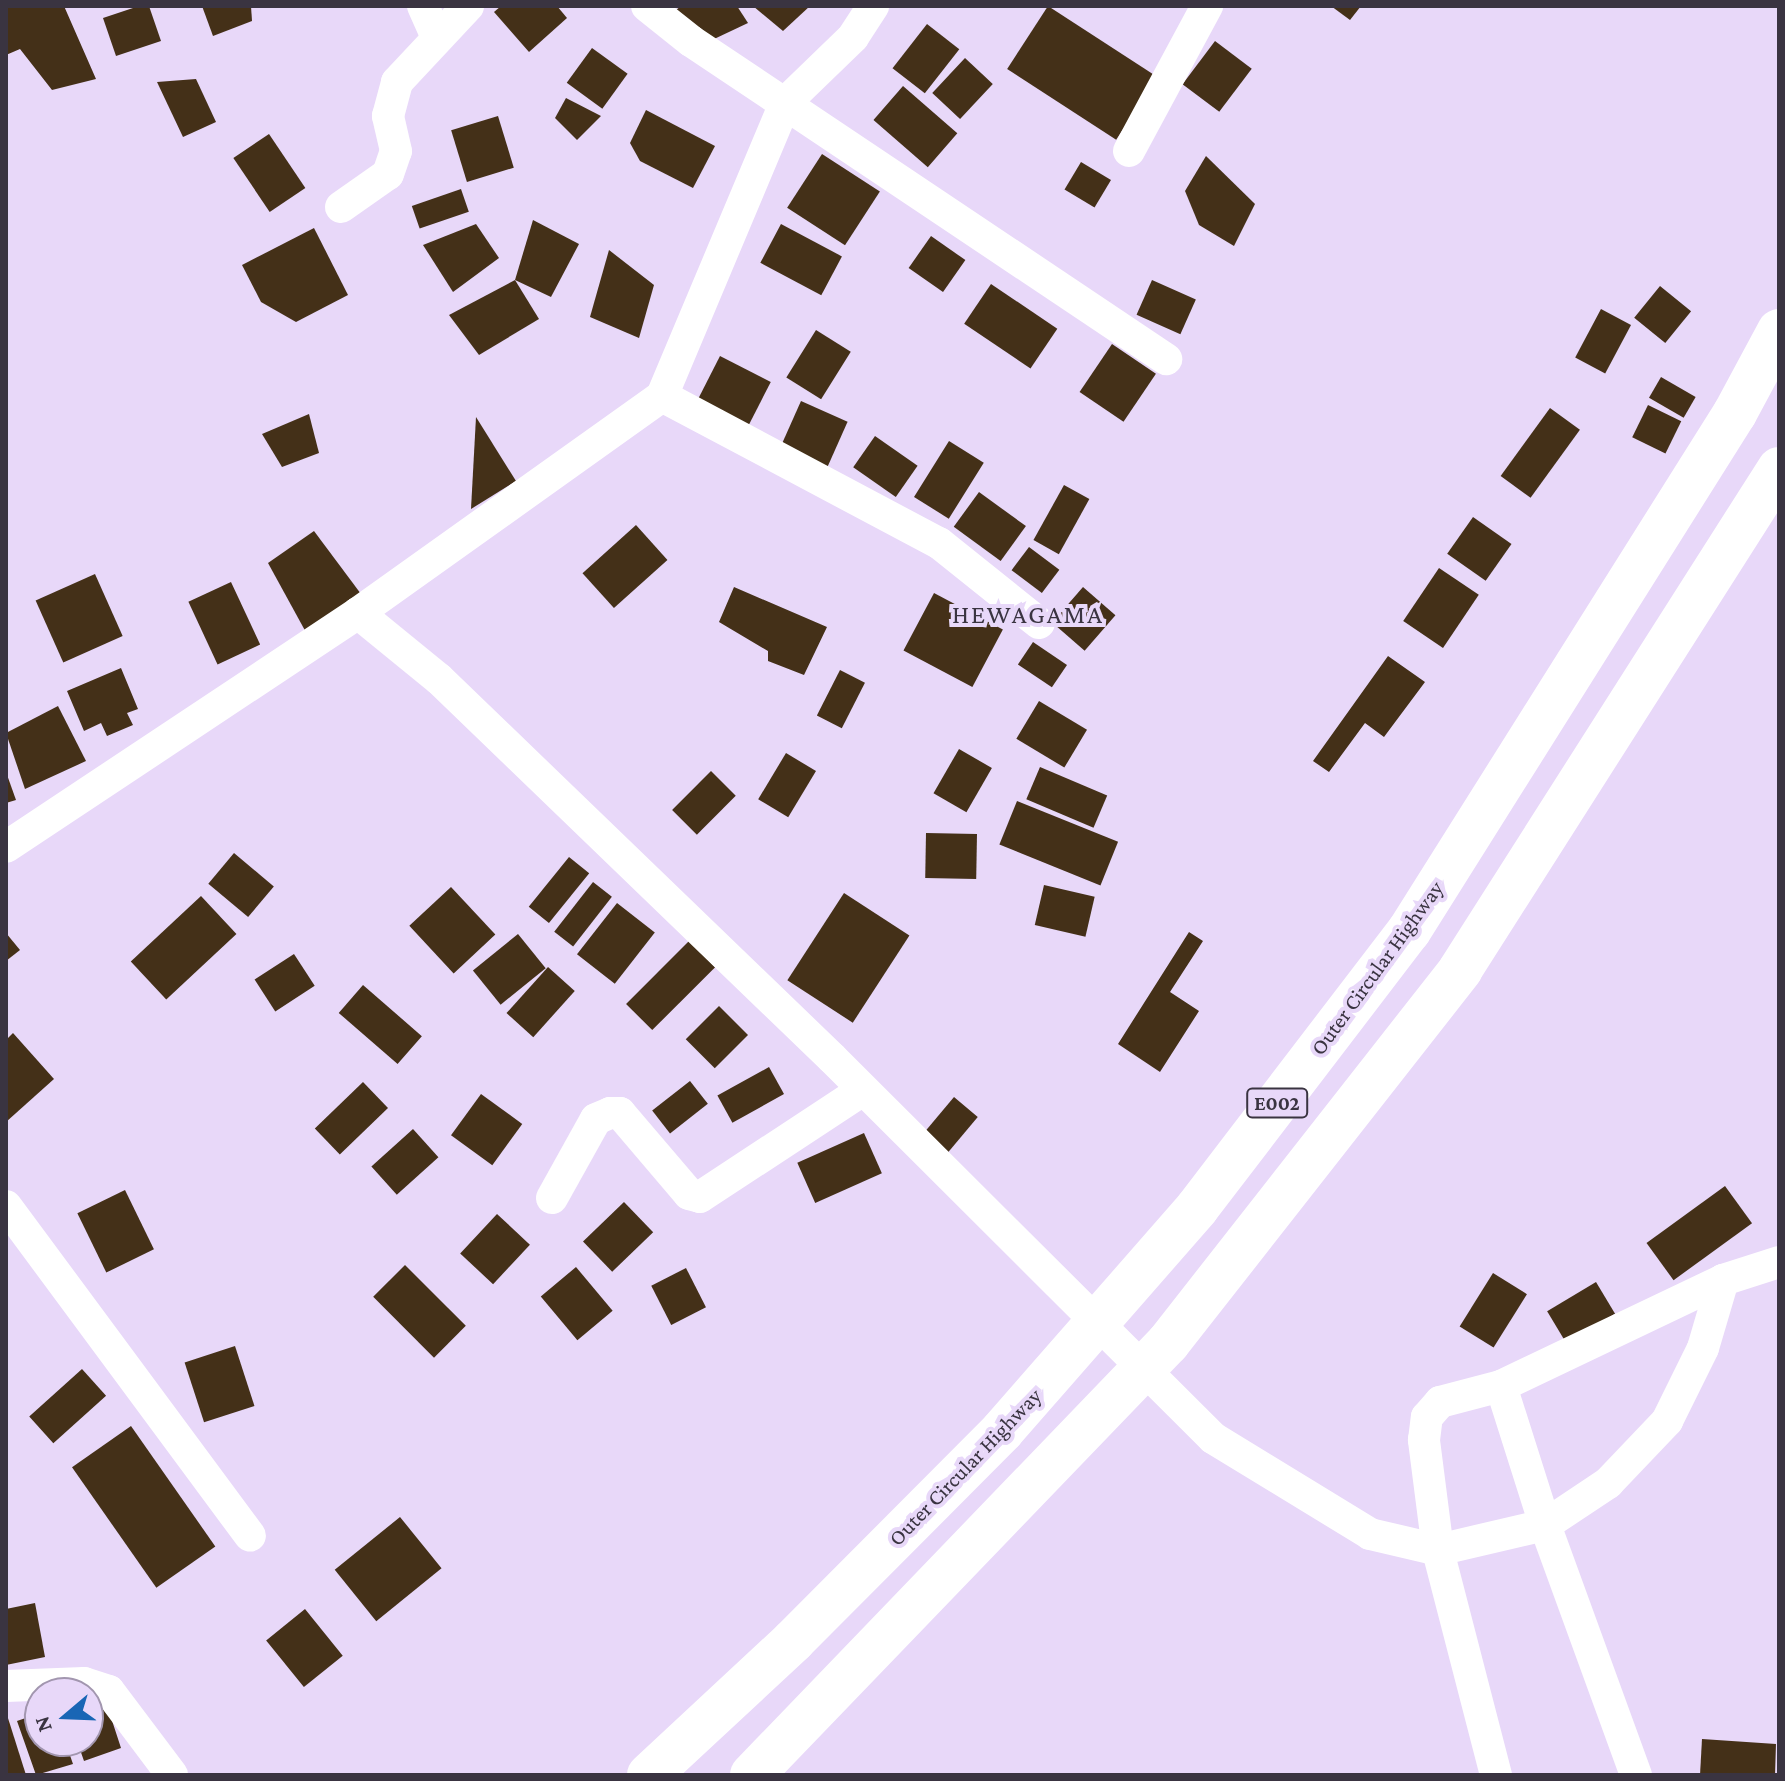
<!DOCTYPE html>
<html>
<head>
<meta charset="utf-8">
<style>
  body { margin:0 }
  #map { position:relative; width:1785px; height:1781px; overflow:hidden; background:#e8d8f9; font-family:"Crimson Pro",serif }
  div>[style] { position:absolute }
  .building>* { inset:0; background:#443018; transform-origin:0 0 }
  .minor>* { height:32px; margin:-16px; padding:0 16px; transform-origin:16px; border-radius:16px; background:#fff }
  .motorway>* { height:44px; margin:-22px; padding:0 22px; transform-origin:22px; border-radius:22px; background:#fff }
  span { translate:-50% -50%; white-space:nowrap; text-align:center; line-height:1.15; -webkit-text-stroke:8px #e8d8f9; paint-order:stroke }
  .shield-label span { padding:2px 6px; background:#e8d8f9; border:2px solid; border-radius:6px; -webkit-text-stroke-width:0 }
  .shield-label { font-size:20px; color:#3a3441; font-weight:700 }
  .street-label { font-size:22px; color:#3a3441 }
  .quarter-label { font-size:26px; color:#3a3441; letter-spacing:2px }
  .frame { position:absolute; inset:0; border:8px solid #3a3441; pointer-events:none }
  .north { position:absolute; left:24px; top:1677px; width:80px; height:80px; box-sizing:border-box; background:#e8d8f9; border:2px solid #a296af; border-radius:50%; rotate:251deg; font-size:22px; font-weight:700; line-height:32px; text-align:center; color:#3a3441 }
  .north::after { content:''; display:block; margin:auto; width:28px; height:36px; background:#1966b5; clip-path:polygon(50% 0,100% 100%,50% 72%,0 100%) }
</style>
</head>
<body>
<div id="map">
  <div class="building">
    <i style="clip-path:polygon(6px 6px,64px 6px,96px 79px,52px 90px,20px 49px,6px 55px)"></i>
    <i style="clip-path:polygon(139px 6px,149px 6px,161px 41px,116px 56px,103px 18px)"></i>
    <i style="clip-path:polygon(202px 6px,251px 6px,252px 21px,213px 36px)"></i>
    <i style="clip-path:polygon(501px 6px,557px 6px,567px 18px,529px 52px,494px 12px)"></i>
    <i style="clip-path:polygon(681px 6px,737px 6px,748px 23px,712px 40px,676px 10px)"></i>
    <i style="clip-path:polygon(753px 6px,810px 6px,783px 31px)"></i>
    <i style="left:1048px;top:6px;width:130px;height:75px;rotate:33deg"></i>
    <i style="clip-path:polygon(1331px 6px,1361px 6px,1350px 20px)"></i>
    <i style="left:927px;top:24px;width:41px;height:56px;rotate:38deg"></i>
    <i style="left:1215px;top:41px;width:46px;height:54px;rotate:37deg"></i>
    <i style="left:592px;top:48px;width:44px;height:43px;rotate:36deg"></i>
    <i style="left:965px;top:58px;width:38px;height:48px;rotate:43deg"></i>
    <i style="clip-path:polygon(196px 79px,216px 122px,183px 137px,157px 82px)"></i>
    <i style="left:903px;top:86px;width:72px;height:45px;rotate:41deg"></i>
    <i style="clip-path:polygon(566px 98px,601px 116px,577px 140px,555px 118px)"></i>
    <i style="clip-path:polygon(646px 110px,715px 146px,693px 188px,640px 161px,630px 143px)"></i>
    <i style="left:498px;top:116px;width:54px;height:49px;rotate:73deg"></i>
    <i style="left:269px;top:134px;width:65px;height:43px;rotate:56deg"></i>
    <i style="left:822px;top:154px;width:69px;height:64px;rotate:33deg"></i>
    <i style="clip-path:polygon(1206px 156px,1255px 204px,1234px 246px,1199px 225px,1185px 191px)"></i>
    <i style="left:1081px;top:162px;width:35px;height:32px;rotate:31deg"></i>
    <i style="left:461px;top:189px;width:24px;height:52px;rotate:71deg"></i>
    <i style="clip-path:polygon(533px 220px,579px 244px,551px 297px,515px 280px)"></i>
    <i style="clip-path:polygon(476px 224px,499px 258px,453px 292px,423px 245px)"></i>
    <i style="left:781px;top:224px;width:69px;height:44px;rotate:28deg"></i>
    <i style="clip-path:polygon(314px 228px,348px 295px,296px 322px,261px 302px,242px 265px)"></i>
    <i style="left:931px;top:236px;width:42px;height:39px;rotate:35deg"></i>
    <i style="clip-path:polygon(609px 250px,654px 285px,639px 338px,590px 317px)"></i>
    <i style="clip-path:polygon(515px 280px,539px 319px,479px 355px,449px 315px)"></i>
    <i style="left:1152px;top:280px;width:48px;height:38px;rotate:24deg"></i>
    <i style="left:991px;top:284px;width:80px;height:48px;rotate:34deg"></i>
    <i style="left:1660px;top:286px;width:40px;height:41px;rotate:39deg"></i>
    <i style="left:1601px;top:309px;width:34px;height:55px;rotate:28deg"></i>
    <i style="left:816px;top:330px;width:41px;height:56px;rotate:32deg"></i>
    <i style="left:1112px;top:344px;width:53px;height:58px;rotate:34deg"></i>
    <i style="left:720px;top:356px;width:57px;height:53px;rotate:27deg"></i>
    <i style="left:1661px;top:377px;width:40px;height:24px;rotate:30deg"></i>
    <i style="left:801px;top:401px;width:51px;height:49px;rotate:24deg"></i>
    <i style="left:1648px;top:405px;width:37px;height:36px;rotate:26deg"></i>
    <i style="left:1550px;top:408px;width:37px;height:84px;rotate:36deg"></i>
    <i style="clip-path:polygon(309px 414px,319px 453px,282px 467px,262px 434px)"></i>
    <i style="clip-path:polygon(476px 417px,516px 481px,471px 509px)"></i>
    <i style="left:875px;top:436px;width:52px;height:38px;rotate:35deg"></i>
    <i style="left:949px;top:441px;width:41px;height:66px;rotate:32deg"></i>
    <i style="left:1064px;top:485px;width:29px;height:63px;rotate:29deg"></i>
    <i style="left:979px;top:492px;width:58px;height:43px;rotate:36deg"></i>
    <i style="left:1473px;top:517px;width:47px;height:45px;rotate:35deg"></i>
    <i style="left:636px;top:525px;width:47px;height:72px;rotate:48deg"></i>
    <i style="clip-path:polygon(314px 531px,361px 594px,308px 636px,268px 563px)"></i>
    <i style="left:1029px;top:547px;width:38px;height:29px;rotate:37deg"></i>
    <i style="left:1439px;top:568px;width:48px;height:64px;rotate:34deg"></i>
    <i style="left:95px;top:574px;width:68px;height:65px;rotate:66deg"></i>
    <i style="left:231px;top:582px;width:69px;height:47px;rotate:65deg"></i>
    <i style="clip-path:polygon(734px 587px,827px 627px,804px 675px,768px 661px,768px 651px,719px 622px)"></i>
    <i style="left:1083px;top:587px;width:43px;height:47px;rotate:41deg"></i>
    <i style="left:934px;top:593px;width:78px;height:65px;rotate:28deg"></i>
    <i style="left:1033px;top:642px;width:41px;height:27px;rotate:34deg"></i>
    <i style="clip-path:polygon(1388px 656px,1425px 682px,1384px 737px,1365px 723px,1329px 772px,1313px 761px)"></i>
    <i style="clip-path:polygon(121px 668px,138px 709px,127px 713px,133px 725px,107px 736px,101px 723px,84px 731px,67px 691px)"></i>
    <i style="left:840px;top:670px;width:28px;height:51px;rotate:27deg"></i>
    <i style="left:1039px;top:701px;width:56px;height:44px;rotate:31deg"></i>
    <i style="clip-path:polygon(58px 706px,86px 761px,25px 789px,6px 733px)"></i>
    <i style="left:959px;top:749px;width:38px;height:51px;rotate:30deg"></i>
    <i style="left:786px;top:753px;width:35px;height:54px;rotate:31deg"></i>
    <i style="left:1040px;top:767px;width:73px;height:35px;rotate:23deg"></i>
    <i style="left:711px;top:771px;width:35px;height:55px;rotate:45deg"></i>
    <i style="clip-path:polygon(6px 772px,16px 800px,6px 803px)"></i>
    <i style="left:1017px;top:801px;width:109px;height:47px;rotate:22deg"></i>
    <i style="left:926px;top:833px;width:51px;height:45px;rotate:1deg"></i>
    <i style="left:234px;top:853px;width:52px;height:40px;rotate:40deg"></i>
    <i style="left:569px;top:857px;width:26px;height:64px;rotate:39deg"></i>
    <i style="left:593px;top:882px;width:24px;height:63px;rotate:38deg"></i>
    <i style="left:1044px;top:885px;width:52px;height:41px;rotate:13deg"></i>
    <i style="left:451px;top:887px;width:65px;height:57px;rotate:47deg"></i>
    <i style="left:844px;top:893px;width:78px;height:104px;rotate:33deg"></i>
    <i style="left:201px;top:896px;width:52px;height:96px;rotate:47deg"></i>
    <i style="left:617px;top:903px;width:48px;height:65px;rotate:38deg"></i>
    <i style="clip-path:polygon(1189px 932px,1203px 941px,1170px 992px,1199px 1011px,1160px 1072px,1118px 1044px)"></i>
    <i style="clip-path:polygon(6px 933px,20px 950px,6px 961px)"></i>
    <i style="left:518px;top:934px;width:44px;height:58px;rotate:51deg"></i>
    <i style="left:689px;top:941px;width:37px;height:89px;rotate:45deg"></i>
    <i style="left:294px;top:954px;width:38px;height:47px;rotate:57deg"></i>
    <i style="left:548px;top:967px;width:36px;height:62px;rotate:42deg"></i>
    <i style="left:363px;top:985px;width:78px;height:37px;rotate:41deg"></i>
    <i style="left:719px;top:1006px;width:41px;height:47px;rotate:45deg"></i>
    <i style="clip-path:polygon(13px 1033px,54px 1079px,6px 1122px,6px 1040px)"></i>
    <i style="left:769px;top:1067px;width:31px;height:59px;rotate:61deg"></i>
    <i style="left:690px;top:1081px;width:29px;height:48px;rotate:52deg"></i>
    <i style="left:363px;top:1082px;width:36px;height:67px;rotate:46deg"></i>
    <i style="left:481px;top:1094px;width:51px;height:51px;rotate:36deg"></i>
    <i style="left:954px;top:1097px;width:31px;height:46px;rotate:40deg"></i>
    <i style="left:413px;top:1129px;width:38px;height:56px;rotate:48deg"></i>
    <i style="left:864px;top:1133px;width:44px;height:73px;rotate:66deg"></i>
    <i style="left:1725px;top:1186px;width:46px;height:97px;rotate:54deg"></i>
    <i style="left:125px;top:1190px;width:66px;height:53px;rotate:64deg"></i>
    <i style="left:624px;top:1202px;width:42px;height:57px;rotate:46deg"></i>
    <i style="left:497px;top:1214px;width:45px;height:54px;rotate:43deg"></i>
    <i style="left:405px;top:1265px;width:86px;height:45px;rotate:45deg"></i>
    <i style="left:576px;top:1267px;width:57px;height:46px;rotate:50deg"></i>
    <i style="left:686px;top:1268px;width:44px;height:39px;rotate:63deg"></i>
    <i style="left:1493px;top:1273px;width:40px;height:63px;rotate:32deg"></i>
    <i style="left:1596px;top:1282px;width:37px;height:57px;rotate:59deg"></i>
    <i style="left:235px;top:1346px;width:63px;height:53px;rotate:72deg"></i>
    <i style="left:82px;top:1369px;width:36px;height:71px;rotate:48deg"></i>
    <i style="left:131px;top:1426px;width:147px;height:72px;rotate:55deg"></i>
    <i style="left:400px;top:1517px;width:66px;height:84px;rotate:51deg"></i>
    <i style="clip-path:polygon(35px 1603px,45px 1657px,6px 1665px,6px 1609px)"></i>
    <i style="left:305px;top:1609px;width:60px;height:50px;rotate:51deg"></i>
    <i style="clip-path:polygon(104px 1696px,121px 1748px,84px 1761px,77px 1741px,88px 1741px,88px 1701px)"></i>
    <i style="clip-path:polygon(40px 1713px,40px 1741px,65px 1741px,73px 1764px,36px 1775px,17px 1721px)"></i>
    <i style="clip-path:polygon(7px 1715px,26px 1775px,6px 1775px)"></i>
    <i style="clip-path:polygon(1702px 1739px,1776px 1744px,1775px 1775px,1700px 1775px)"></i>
  </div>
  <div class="minor">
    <i style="left:423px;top:6px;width:32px;rotate:66deg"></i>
    <i style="left:647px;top:6px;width:56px;rotate:38.5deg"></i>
    <i style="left:691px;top:41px;width:572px;rotate:33.8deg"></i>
    <i style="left:1129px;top:151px;width:165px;rotate:-61.7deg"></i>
    <i style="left:341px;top:207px;width:57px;rotate:-35.1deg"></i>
    <i style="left:388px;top:174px;width:24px;rotate:-71deg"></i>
    <i style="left:396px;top:151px;width:36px;rotate:-103deg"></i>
    <i style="left:388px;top:116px;width:35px;rotate:-75deg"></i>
    <i style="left:397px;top:82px;width:104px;rotate:-46.9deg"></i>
    <i style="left:662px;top:396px;width:314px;rotate:28deg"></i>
    <i style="left:939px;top:543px;width:128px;rotate:38.7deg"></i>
    <i style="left:358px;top:613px;width:104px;rotate:39.2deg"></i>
    <i style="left:439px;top:679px;width:546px;rotate:43.96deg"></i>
    <i style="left:832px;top:1058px;width:538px;rotate:44.92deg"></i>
    <i style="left:1213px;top:1438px;width:184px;rotate:31.4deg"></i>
    <i style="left:1370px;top:1534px;width:70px;rotate:13.2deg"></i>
    <i style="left:1438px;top:1550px;width:110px;rotate:-13.2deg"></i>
    <i style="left:1545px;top:1525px;width:76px;rotate:-33.7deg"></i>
    <i style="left:1608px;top:1483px;width:86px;rotate:-46.4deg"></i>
    <i style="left:1667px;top:1421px;width:81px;rotate:-63.7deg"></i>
    <i style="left:1703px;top:1348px;width:71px;rotate:-73.6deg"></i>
    <i style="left:6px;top:847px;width:423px;rotate:-33.6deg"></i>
    <i style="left:358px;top:613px;width:374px;rotate:-35.5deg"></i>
    <i style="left:662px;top:396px;width:318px;rotate:-67.2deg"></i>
    <i style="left:785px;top:103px;width:95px;rotate:-44.1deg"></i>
    <i style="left:853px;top:37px;width:37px;rotate:-57deg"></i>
    <i style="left:552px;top:1198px;width:90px;rotate:-60.9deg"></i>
    <i style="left:596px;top:1119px;width:15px;rotate:-23deg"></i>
    <i style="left:610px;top:1113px;width:10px"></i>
    <i style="left:620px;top:1113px;width:106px;rotate:49.6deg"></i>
    <i style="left:689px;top:1194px;width:11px;rotate:15deg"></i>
    <i style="left:700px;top:1197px;width:195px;rotate:-33.3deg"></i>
    <i style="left:6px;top:1206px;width:410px;rotate:53.5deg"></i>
    <i style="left:1501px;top:1386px;width:146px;rotate:72.4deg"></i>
    <i style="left:1545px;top:1525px;width:266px;rotate:70deg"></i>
    <i style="left:6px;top:1686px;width:78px;rotate:-2.2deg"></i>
    <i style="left:84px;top:1683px;width:26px;rotate:18deg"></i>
    <i style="left:109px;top:1691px;width:105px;rotate:53.1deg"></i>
    <i style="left:1496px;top:1775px;width:232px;rotate:-104.5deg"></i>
    <i style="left:1438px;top:1550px;width:111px;rotate:-97.3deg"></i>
    <i style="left:1424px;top:1440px;width:23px;rotate:-83deg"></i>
    <i style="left:1427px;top:1417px;width:20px;rotate:-49deg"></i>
    <i style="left:1440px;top:1402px;width:63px;rotate:-14.7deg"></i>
    <i style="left:1501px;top:1386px;width:246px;rotate:-25.5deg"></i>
    <i style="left:1723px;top:1280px;width:59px;rotate:-17.8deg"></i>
  </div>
  <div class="motorway">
    <i style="left:649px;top:1775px;width:197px;rotate:-42.9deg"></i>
    <i style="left:793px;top:1641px;width:296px;rotate:-45.1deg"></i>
    <i style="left:1002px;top:1431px;width:296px;rotate:-48.8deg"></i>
    <i style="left:1197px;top:1208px;width:349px;rotate:-52.6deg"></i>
    <i style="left:1409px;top:931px;width:612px;rotate:-57.82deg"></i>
    <i style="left:1735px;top:413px;width:93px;rotate:-61.8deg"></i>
    <i style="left:752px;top:1775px;width:600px;rotate:-46.08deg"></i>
    <i style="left:1168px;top:1343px;width:474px;rotate:-51.9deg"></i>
    <i style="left:1460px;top:970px;width:594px;rotate:-57.51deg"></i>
  </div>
  <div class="shield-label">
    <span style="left:1277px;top:1103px">E002</span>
  </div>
  <div class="street-label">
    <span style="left:1377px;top:968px;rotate:-54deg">Outer Circular Highway</span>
    <span style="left:965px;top:1467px;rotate:-46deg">Outer Circular Highway</span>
  </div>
  <div class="quarter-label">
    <span style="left:1028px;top:615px">HEWAGAMA</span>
  </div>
  <div class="frame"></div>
  <div class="north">N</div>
</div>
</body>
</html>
